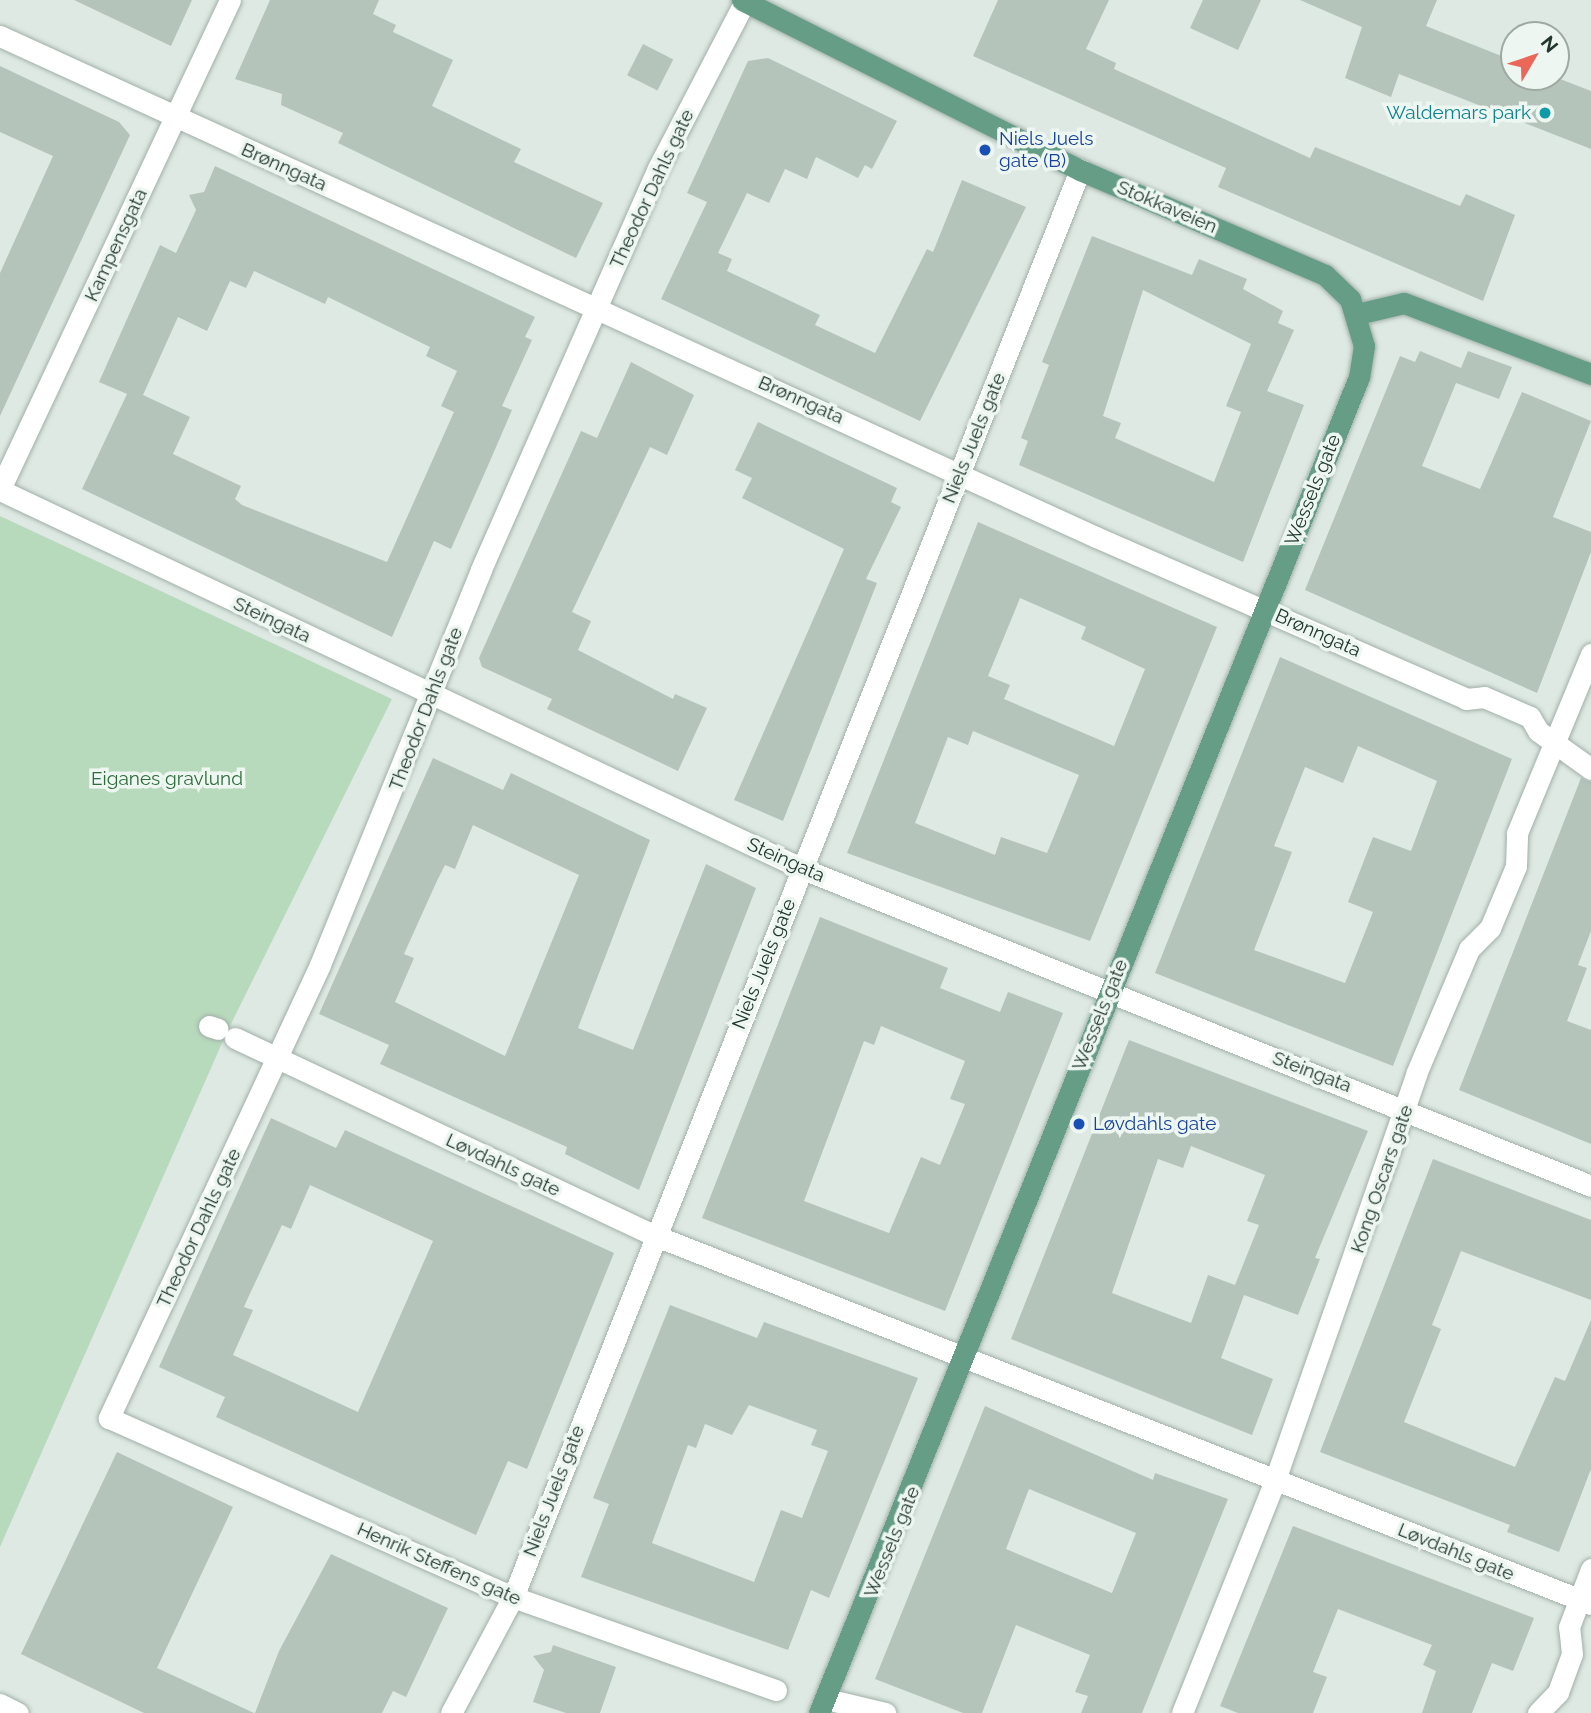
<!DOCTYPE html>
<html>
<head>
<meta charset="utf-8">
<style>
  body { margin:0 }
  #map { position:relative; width:1591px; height:1713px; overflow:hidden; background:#dee9e3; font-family:Raleway,sans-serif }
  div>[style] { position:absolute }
  .green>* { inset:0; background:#b8dabc }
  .building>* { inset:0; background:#b4c4bb; transform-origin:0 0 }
  .roads { filter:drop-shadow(0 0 2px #a1b0a9) drop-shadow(0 0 2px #a1b0a9) }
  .minor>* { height:21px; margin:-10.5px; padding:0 10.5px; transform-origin:10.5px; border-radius:10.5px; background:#fff }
  .major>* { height:21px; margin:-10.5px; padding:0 10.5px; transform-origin:10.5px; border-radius:10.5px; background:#659d86 }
  .dots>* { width:19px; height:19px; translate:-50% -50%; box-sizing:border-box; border:4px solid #eef6f1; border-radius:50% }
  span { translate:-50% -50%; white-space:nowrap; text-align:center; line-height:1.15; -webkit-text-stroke:7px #eef6f1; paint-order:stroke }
  .culture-label { font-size:19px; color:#0d838f }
  .right { translate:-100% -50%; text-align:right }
  .transit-label { font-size:19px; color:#164399 }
  .left { translate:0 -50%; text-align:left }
  .street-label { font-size:19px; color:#20382e }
  .park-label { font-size:19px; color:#2d6d3b }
  .north { position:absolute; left:1500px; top:21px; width:70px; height:70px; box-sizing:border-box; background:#eef6f1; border:2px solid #9caaa3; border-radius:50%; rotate:51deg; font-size:19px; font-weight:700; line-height:28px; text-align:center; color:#20382e }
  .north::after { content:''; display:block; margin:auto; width:24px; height:32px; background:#eb675a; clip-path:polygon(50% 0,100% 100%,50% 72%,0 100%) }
</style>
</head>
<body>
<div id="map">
  <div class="green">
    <i style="clip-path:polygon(0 516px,392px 699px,226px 1034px,0 1547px)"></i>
  </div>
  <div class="building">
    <i style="clip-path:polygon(74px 0,192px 0,171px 46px)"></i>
    <i style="clip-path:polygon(270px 0,379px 0,373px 14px,396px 25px,393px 32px,453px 60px,432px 106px,521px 149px,514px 162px,603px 203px,576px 258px,338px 143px,343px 133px,281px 105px,282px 94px,235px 79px)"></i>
    <i style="clip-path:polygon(998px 0,1109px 0,1086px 49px,1116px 63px,1114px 69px,1310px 158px,1315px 147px,1460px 206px,1466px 194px,1515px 215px,1483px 301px,1218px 187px,1226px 168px,973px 56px)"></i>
    <i style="clip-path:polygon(1203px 0,1261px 0,1238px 50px,1190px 28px)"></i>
    <i style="clip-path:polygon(1300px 0,1437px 0,1426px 26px,1514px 61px,1514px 77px,1555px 77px,1591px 91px,1591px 149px,1399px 74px,1391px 97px,1345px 78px,1362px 27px)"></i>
    <i style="left:643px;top:44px;width:34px;height:35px;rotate:27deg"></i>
    <i style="clip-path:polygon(768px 58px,897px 121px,872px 169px,865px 165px,858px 178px,816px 157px,807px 179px,785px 169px,769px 203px,747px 193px,718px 253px,732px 259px,727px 271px,820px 315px,815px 325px,875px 353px,927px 249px,933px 252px,962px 180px,1026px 207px,920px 421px,661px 299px,707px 202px,687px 193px,748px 61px)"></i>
    <i style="clip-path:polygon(0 66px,119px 122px,130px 135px,0 416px,0 273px,53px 156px,0 132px)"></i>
    <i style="clip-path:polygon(evenodd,215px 166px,535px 317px,525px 337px,532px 340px,502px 406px,512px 410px,490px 461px,451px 549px,434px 541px,392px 637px,82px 489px,127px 394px,99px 382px,160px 245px,176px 253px,196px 210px,189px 195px,204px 192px,215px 166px,254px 271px,325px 304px,328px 297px,430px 347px,426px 356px,457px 371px,441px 406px,454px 412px,387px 562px,242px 505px,235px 499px,241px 486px,173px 454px,190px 417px,143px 395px,178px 317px,207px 331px,230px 281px,246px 288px,254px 271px)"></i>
    <i style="clip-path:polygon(evenodd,1092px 236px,1192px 275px,1199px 259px,1247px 279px,1243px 289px,1283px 311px,1278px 323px,1294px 330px,1267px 391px,1304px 405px,1243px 562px,1019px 465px,1028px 441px,1021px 438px,1049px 365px,1042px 362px,1092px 236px,1143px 290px,1251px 344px,1226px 406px,1241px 412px,1214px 482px,1115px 438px,1121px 423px,1103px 416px,1143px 290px)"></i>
    <i style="clip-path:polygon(1420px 351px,1461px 368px,1468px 351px,1512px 367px,1499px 399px,1456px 383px,1422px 466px,1480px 489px,1522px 392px,1591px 421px,1553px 517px,1591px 532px,1591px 552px,1537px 693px,1305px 590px,1400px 356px,1415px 362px)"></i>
    <i style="clip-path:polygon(631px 362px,694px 395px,667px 455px,650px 447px,572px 612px,591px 621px,578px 650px,673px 699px,675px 694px,707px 708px,678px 771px,547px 709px,552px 699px,482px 667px,479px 658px,581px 431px,597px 438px)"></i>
    <i style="clip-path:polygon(758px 422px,897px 488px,891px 502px,901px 507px,866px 579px,877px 583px,783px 821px,734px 800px,844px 549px,742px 498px,752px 478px,735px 470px)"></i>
    <i style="clip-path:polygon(evenodd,978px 522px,1217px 627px,1090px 941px,847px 853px,978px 522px,1020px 598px,1086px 627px,1081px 639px,1145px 669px,1114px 746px,1004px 699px,1010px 685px,988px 676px,1020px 598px,978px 522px,973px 731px,1079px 775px,1047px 853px,1001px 837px,995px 855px,915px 823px,948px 737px,968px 745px,973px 731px)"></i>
    <i style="clip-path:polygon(evenodd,1280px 657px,1512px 759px,1393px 1066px,1155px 973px,1280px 657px,1358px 746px,1437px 781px,1411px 851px,1373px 837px,1348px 902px,1373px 912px,1345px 983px,1254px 950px,1292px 852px,1274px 846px,1305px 767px,1343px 783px,1358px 746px)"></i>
    <i style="clip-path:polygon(evenodd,433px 758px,503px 790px,511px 773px,650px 840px,578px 1028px,633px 1050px,706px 864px,756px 888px,639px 1190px,565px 1154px,567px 1147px,380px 1064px,389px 1045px,319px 1014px,433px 758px,473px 825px,579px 875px,505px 1056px,395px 1002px,414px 958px,404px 954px,436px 883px,445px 865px,455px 869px,473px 825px)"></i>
    <i style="clip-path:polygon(1581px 778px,1591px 782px,1591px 931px,1578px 965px,1587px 968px,1567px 1021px,1591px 1030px,1591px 1144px,1459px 1090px)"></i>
    <i style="clip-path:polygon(evenodd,820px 917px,948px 968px,940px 988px,1000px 1012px,1008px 992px,1063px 1013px,945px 1311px,702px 1218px,820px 917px,881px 1026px,965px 1061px,950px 1099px,965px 1104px,940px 1165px,921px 1157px,889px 1233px,804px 1201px,864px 1041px,874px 1045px,881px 1026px)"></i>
    <i style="clip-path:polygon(evenodd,1129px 1040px,1368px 1131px,1315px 1258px,1320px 1259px,1298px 1315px,1244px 1295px,1221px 1358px,1273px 1379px,1252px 1435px,1011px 1339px,1129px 1040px,1191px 1146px,1265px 1175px,1247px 1221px,1259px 1225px,1235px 1285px,1208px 1275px,1191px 1323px,1112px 1293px,1158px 1159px,1183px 1168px,1191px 1146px)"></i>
    <i style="clip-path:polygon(evenodd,271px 1118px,336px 1148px,345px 1130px,614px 1253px,527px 1469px,508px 1461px,476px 1535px,216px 1417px,225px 1397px,159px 1367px,271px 1118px,310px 1185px,433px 1241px,358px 1412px,233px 1355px,253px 1310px,244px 1307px,247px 1300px,282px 1225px,291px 1229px,310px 1185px)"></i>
    <i style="clip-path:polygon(1433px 1159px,1591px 1220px,1591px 1300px,1461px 1251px,1432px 1325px,1441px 1329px,1404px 1422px,1515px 1467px,1555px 1377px,1565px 1381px,1591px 1320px,1591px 1469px,1559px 1552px,1507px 1532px,1510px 1525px,1320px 1452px)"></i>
    <i style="clip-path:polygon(evenodd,670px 1305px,757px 1338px,764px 1322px,918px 1378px,829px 1598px,811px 1590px,788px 1650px,581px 1577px,609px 1504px,593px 1498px,670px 1305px,749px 1405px,817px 1430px,811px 1445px,828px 1451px,802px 1518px,781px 1510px,754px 1582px,652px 1543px,688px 1445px,696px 1448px,705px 1424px,732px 1435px,749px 1405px)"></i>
    <i style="clip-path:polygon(evenodd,985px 1406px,1153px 1480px,1155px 1473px,1228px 1499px,1142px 1713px,1081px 1713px,1088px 1696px,1075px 1692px,1090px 1655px,1016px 1625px,982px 1713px,963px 1713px,875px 1679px,985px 1406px,1029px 1489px,1136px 1533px,1112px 1593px,1006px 1549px,1029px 1489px)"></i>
    <i style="clip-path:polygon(117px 1452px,233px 1507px,157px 1668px,254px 1713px,144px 1713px,21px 1654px)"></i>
    <i style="clip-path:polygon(1293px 1526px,1534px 1618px,1513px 1671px,1492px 1663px,1472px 1713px,1422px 1713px,1436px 1671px,1423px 1665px,1432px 1645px,1338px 1609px,1313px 1672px,1327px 1677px,1313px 1713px,1238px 1713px,1220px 1706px)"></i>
    <i style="clip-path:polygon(331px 1554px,448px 1608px,406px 1697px,393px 1691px,382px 1713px,255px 1713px,279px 1651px)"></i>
    <i style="clip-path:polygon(553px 1645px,616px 1667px,600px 1713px,566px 1713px,533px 1702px,544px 1670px,533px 1656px,551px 1652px)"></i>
  </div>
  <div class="roads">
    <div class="minor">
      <i style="left:745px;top:1px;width:188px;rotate:117.5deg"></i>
      <i style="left:658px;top:168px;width:439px;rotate:113.8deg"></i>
      <i style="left:481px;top:570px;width:427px;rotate:112.2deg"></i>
      <i style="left:320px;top:965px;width:500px;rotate:115deg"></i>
      <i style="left:109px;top:1418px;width:442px;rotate:23.9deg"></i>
      <i style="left:513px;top:1597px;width:279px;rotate:19.5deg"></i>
      <i style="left:0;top:36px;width:1205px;rotate:24.57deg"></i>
      <i style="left:1096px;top:537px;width:404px;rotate:23.6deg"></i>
      <i style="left:1466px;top:699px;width:18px;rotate:-6deg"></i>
      <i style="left:1484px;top:697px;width:50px;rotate:23.5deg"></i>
      <i style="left:1530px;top:717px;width:16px;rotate:60deg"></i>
      <i style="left:1538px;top:731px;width:65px;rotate:35.6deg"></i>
      <i style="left:0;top:489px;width:540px;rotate:-64.81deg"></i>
      <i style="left:0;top:490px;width:888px;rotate:25.27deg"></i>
      <i style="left:803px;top:869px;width:849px;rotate:21.91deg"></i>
      <i style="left:209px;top:1026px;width:9px;rotate:18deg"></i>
      <i style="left:235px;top:1038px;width:465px;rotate:25.2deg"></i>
      <i style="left:656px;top:1236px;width:1005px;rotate:21.48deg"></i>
      <i style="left:826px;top:1699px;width:61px;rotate:13.3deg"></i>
      <i style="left:0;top:1704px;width:20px;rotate:27deg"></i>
      <i style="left:451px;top:1713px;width:132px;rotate:-61.9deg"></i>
      <i style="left:513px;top:1597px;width:1536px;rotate:-68.33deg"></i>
      <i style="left:1182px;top:1713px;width:251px;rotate:-68.2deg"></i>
      <i style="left:1275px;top:1480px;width:430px;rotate:-70.8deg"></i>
      <i style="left:1416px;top:1074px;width:136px;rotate:-67deg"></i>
      <i style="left:1469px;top:949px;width:30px;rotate:-45deg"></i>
      <i style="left:1490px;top:928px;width:67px;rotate:-67.2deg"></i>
      <i style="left:1516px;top:866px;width:33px;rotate:-88deg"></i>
      <i style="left:1517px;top:833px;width:194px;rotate:-67.5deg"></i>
      <i style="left:1538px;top:1713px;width:29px;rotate:-46deg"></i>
      <i style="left:1558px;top:1692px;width:40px;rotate:-69.8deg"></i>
      <i style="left:1572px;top:1654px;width:27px;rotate:-96deg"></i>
      <i style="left:1569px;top:1627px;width:62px;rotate:-69.2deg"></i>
    </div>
    <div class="major">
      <i style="left:742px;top:0;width:378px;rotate:26.7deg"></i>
      <i style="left:1080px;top:170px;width:267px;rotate:23.2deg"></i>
      <i style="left:1325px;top:275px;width:35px;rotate:44deg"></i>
      <i style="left:1350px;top:299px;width:49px;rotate:73.4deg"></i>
      <i style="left:1364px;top:346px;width:31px;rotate:99deg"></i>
      <i style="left:1359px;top:377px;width:1441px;rotate:112.01deg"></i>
      <i style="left:1357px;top:314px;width:48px;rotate:-13.2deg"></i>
      <i style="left:1404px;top:303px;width:200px;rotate:20.8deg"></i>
    </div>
  </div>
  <div class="dots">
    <i style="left:1545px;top:113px;background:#0f9aa8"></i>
    <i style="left:985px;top:150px;background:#1a4fb4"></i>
    <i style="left:1079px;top:1124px;background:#1a4fb4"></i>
  </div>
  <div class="culture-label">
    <span class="right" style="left:1531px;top:113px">Waldemars park</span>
  </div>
  <div class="transit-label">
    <span class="left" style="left:999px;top:150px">Niels Juels<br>gate (B)</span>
    <span class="left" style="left:1093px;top:1124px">Løvdahls gate</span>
  </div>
  <div class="street-label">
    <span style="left:284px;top:167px;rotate:24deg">Brønngata</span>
    <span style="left:652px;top:189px;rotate:-65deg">Theodor Dahls gate</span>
    <span style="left:1167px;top:207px;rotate:23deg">Stokkaveien</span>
    <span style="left:116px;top:245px;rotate:-65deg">Kampensgata</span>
    <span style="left:801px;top:400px;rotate:24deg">Brønngata</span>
    <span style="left:974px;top:438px;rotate:-68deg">Niels Juels gate</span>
    <span style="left:1313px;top:490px;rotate:-68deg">Wessels gate</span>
    <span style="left:272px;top:620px;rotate:25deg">Steingata</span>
    <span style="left:1318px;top:633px;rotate:24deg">Brønngata</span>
    <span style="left:426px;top:709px;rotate:-69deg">Theodor Dahls gate</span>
    <span style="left:786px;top:860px;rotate:24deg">Steingata</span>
    <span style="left:764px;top:964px;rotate:-68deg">Niels Juels gate</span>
    <span style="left:1100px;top:1015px;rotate:-68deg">Wessels gate</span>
    <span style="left:1312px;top:1072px;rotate:21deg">Steingata</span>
    <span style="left:503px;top:1165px;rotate:25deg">Løvdahls gate</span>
    <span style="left:1382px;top:1179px;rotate:-71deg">Kong Oscars gate</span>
    <span style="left:199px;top:1228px;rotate:-65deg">Theodor Dahls gate</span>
    <span style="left:554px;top:1491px;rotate:-69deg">Niels Juels gate</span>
    <span style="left:892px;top:1542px;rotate:-68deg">Wessels gate</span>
    <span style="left:1456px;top:1552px;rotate:22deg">Løvdahls gate</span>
    <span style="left:439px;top:1564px;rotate:24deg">Henrik Steffens gate</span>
  </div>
  <div class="park-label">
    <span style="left:167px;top:779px">Eiganes gravlund</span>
  </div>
  <div class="north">N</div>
</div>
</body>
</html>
